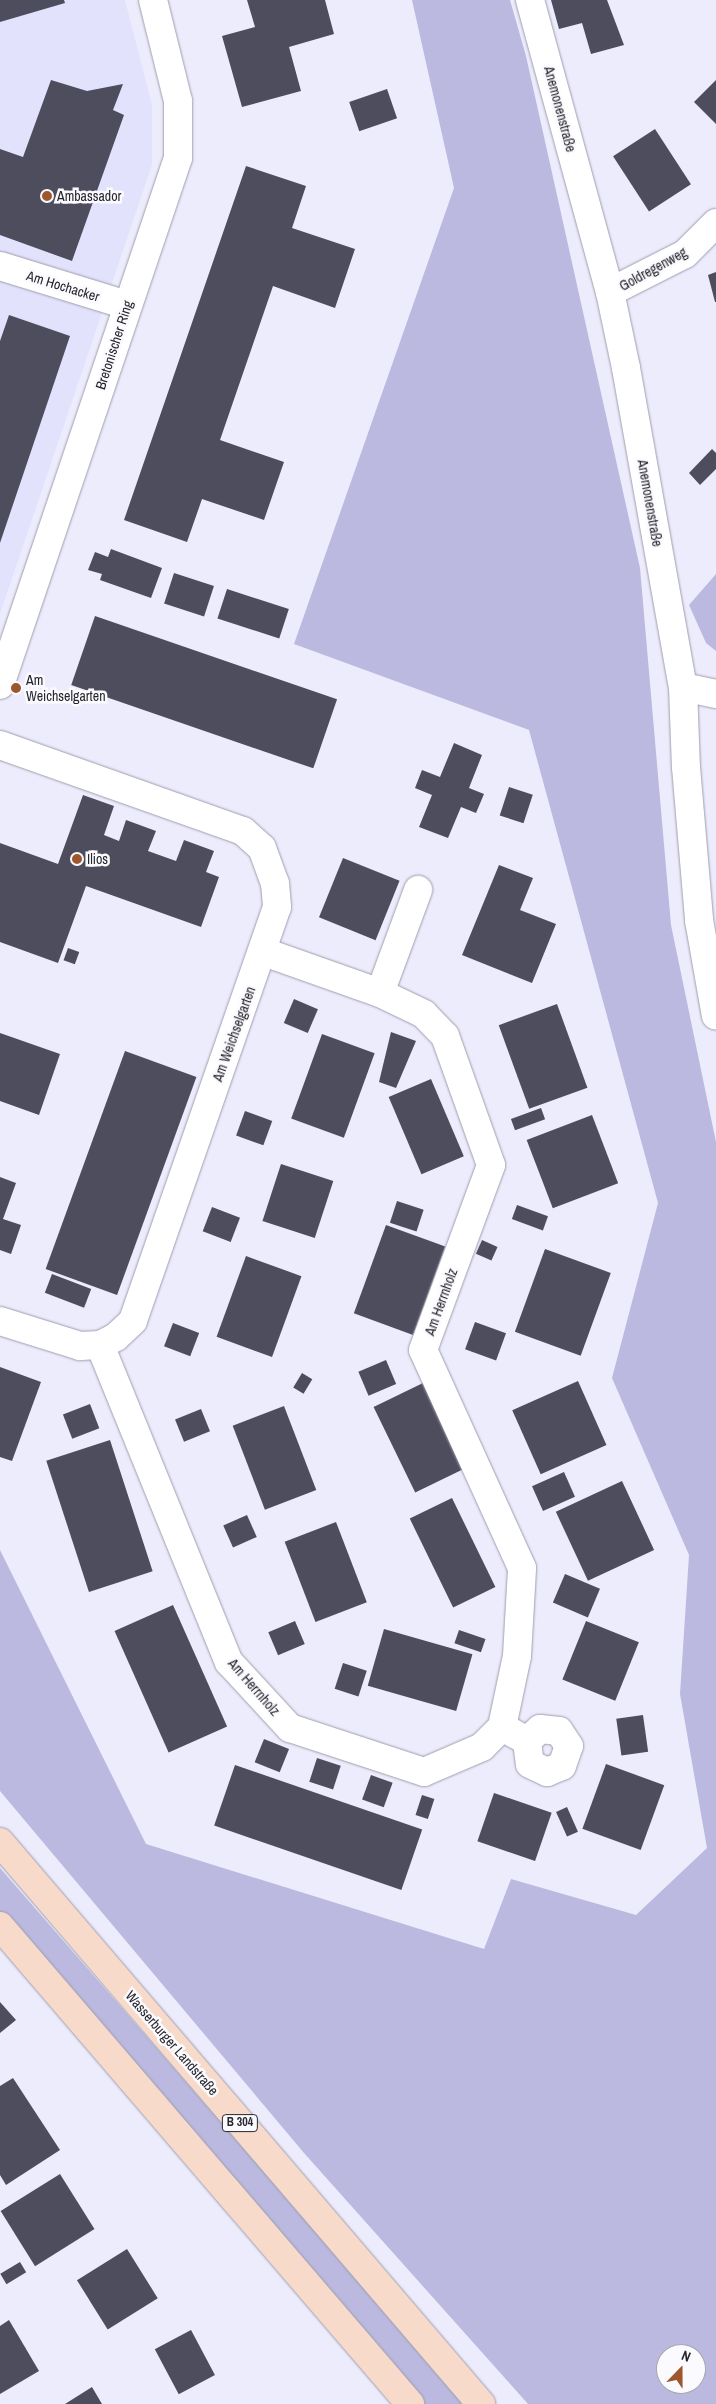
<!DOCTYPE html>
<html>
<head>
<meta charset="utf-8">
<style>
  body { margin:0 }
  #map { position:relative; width:716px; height:2404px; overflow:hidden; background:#edecfc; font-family:"Archivo Narrow",sans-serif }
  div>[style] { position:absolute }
  .built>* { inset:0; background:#e3e2fd }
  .green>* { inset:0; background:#bbb9df; transform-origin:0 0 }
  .building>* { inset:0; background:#4e4d5d; transform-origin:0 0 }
  .roads { filter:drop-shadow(0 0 1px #9e9daf) drop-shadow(0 0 1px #9e9daf) }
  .minor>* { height:28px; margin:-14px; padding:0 14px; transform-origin:14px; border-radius:14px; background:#fff }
  .primary>* { height:28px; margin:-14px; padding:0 14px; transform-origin:14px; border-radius:14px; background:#f8daca }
  .dots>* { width:14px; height:14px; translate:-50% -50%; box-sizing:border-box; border:2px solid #fbfbff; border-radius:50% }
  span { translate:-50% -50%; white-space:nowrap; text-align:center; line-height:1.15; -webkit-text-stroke:5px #fbfbff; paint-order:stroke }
  .shield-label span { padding:1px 4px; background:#fbfbff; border:1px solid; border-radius:4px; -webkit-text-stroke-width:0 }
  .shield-label { font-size:12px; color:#26262d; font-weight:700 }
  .street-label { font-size:14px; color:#26262d }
  .poi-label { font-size:14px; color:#26262d }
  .left { translate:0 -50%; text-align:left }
  .north { position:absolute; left:656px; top:2344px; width:50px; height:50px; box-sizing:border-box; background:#fbfbff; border:1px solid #a6a6ab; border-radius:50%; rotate:22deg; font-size:14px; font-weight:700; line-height:20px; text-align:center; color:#26262d }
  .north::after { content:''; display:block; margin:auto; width:18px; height:22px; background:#9d572d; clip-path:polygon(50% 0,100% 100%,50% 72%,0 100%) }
</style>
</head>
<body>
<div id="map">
  <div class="built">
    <i style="clip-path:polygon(0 0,125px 0,152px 105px,152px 165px,0 614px)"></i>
  </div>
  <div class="green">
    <i style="clip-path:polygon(evenodd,412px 0,510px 0,526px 56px,640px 568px,671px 925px,716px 1142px,716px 2404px,528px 2404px,304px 2153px,0 1791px,0 1550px,146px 1844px,484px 1949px,511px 1879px,636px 1915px,707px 1848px,680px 1694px,689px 1555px,612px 1378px,658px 1203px,529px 730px,294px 644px,454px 188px,412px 0,666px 2354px,696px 2354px,696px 2384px,666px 2384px,666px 2354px)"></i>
    <i style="clip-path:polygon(716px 574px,716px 651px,706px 643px,689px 605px)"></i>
    <i style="left:0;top:1868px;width:707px;height:41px;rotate:49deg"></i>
  </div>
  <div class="building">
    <i style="clip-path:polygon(0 0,64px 0,65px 3px,0 22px)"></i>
    <i style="clip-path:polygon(247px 0,325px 0,334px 34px,289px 47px,301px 91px,242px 107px,222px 36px,255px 27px)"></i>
    <i style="clip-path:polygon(551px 0,607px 0,624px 45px,591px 54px,582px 23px,559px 29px)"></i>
    <i style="clip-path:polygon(51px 80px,87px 91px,123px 84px,113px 110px,124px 115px,72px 261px,0 235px,0 149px,23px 157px)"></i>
    <i style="clip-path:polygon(716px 80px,716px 124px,694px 102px)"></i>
    <i style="left:387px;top:89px;width:31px;height:40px;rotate:71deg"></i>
    <i style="left:655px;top:129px;width:66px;height:50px;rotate:57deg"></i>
    <i style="clip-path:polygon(246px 166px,306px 186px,292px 228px,355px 249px,335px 308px,273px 286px,220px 440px,284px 462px,264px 520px,202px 499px,187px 542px,124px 520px)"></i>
    <i style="clip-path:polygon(716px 272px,716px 302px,715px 302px,708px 275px)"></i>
    <i style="clip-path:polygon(9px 315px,70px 336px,0 543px,0 341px)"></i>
    <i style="clip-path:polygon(712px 449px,716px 453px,716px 469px,700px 485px,689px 473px)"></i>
    <i style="clip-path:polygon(111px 549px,162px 568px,151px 598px,100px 580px,102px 574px,88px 570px,95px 552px,108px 557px)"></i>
    <i style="left:174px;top:573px;width:42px;height:32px;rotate:18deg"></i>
    <i style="left:227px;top:589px;width:65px;height:31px;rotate:18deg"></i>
    <i style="left:95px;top:616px;width:256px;height:73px;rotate:19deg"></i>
    <i style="clip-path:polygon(454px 743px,482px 755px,469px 788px,484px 794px,476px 813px,461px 807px,448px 838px,419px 827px,432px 795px,415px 788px,422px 770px,440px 777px)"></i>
    <i style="left:509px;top:787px;width:25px;height:30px;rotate:18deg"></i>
    <i style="clip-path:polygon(83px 795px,114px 806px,104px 835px,119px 841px,126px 820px,156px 831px,148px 851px,176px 861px,184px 840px,214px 851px,206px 872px,219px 877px,201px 927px,86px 886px,58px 963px,0 942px,0 843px,58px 864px)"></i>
    <i style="left:343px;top:858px;width:61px;height:64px;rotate:22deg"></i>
    <i style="clip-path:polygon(499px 865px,533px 878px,520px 910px,556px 924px,532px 983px,462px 955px)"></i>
    <i style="left:68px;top:948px;width:12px;height:13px;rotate:20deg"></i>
    <i style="left:294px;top:999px;width:26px;height:26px;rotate:23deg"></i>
    <i style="left:557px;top:1004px;width:89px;height:62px;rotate:70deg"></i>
    <i style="clip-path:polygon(391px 1032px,416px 1041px,396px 1088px,379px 1082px)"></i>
    <i style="clip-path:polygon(0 1033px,60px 1054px,39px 1115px,0 1101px)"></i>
    <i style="left:322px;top:1034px;width:56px;height:90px;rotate:20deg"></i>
    <i style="left:125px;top:1051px;width:76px;height:232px;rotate:20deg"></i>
    <i style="left:431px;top:1079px;width:84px;height:46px;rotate:67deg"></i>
    <i style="left:541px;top:1108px;width:12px;height:32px;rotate:70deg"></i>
    <i style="left:245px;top:1111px;width:29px;height:26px;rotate:20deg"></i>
    <i style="left:592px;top:1115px;width:73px;height:70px;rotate:69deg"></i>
    <i style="left:281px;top:1164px;width:55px;height:60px;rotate:18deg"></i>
    <i style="clip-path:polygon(0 1177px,16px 1183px,3px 1219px,21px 1225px,11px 1254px,0 1250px)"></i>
    <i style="left:397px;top:1201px;width:28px;height:23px;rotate:18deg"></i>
    <i style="left:517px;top:1205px;width:33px;height:15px;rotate:20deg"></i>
    <i style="left:212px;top:1207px;width:30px;height:26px;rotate:21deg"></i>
    <i style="left:386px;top:1225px;width:63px;height:94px;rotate:20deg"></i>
    <i style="left:482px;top:1240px;width:17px;height:15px;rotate:24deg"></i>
    <i style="left:545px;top:1249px;width:70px;height:88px;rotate:20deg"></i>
    <i style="left:246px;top:1256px;width:59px;height:86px;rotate:20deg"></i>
    <i style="left:52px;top:1274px;width:42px;height:20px;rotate:21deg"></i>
    <i style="left:475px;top:1322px;width:33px;height:29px;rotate:20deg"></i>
    <i style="left:173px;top:1323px;width:28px;height:25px;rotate:21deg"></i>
    <i style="left:386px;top:1360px;width:26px;height:30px;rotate:67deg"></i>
    <i style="clip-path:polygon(0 1367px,41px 1382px,12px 1461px,0 1457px)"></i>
    <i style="left:302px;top:1373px;width:12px;height:17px;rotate:31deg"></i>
    <i style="left:578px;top:1381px;width:70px;height:72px;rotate:66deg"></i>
    <i style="left:423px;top:1383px;width:95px;height:55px;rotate:64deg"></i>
    <i style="left:90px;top:1404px;width:26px;height:29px;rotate:69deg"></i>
    <i style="left:284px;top:1406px;width:90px;height:55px;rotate:69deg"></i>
    <i style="left:201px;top:1409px;width:24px;height:28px;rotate:68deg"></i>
    <i style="left:110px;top:1440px;width:138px;height:67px;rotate:72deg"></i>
    <i style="left:564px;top:1472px;width:27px;height:35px;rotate:66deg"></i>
    <i style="left:622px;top:1481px;width:76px;height:73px;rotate:65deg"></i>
    <i style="left:452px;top:1498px;width:99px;height:47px;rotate:64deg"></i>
    <i style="left:247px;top:1515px;width:24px;height:26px;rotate:66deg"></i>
    <i style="left:336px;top:1522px;width:86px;height:55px;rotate:69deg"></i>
    <i style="left:565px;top:1574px;width:38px;height:31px;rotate:23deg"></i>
    <i style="left:173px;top:1605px;width:133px;height:64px;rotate:66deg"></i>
    <i style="left:295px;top:1621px;width:25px;height:29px;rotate:67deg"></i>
    <i style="left:586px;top:1621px;width:57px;height:63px;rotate:22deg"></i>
    <i style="left:384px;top:1629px;width:92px;height:59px;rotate:16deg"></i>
    <i style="left:459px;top:1630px;width:28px;height:14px;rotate:19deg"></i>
    <i style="left:343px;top:1663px;width:25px;height:27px;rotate:18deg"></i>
    <i style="left:643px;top:1715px;width:37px;height:27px;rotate:82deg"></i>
    <i style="left:264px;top:1739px;width:27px;height:25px;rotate:22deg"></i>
    <i style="left:317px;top:1758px;width:25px;height:25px;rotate:18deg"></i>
    <i style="left:606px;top:1764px;width:62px;height:69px;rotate:20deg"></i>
    <i style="left:235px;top:1765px;width:198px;height:64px;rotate:19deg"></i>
    <i style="left:371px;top:1775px;width:23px;height:26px;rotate:20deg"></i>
    <i style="left:494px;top:1793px;width:61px;height:51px;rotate:19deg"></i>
    <i style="left:422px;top:1795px;width:13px;height:21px;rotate:18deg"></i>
    <i style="left:567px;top:1807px;width:27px;height:12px;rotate:66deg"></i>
    <i style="clip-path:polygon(0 2002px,16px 2020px,0 2033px)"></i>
    <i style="clip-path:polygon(13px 2078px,60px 2150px,6px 2185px,0 2175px,0 2086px)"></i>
    <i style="left:60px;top:2174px;width:65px;height:70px;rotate:58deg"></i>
    <i style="left:127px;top:2249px;width:58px;height:59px;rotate:58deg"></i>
    <i style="left:20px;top:2262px;width:12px;height:23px;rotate:59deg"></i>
    <i style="clip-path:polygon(9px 2320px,39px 2371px,0 2394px,0 2326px)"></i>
    <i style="left:191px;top:2330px;width:51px;height:41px;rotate:62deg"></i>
    <i style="clip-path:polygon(92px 2387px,102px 2404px,65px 2404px)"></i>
  </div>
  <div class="roads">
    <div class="minor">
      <i style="left:530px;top:0;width:303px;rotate:74.7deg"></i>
      <i style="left:610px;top:292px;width:78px;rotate:78.1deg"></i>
      <i style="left:626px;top:368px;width:324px;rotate:79.9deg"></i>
      <i style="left:683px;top:687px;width:80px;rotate:87.9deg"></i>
      <i style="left:686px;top:767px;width:154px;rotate:85.1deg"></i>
      <i style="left:699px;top:920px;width:97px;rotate:80deg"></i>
      <i style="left:0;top:266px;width:133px;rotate:17.1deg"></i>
      <i style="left:610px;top:292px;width:84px;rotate:-26.9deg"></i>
      <i style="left:685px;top:254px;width:44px;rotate:-45deg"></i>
      <i style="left:0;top:685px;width:556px;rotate:-71.34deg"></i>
      <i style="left:178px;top:158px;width:57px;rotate:-90deg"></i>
      <i style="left:178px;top:101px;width:104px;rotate:-103.9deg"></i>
      <i style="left:683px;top:687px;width:34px;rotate:12deg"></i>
      <i style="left:0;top:745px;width:258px;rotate:19.5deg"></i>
      <i style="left:243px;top:831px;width:25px;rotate:42deg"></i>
      <i style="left:262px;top:848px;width:37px;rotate:70deg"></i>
      <i style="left:275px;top:883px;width:24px;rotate:85deg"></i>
      <i style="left:277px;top:907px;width:438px;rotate:109.2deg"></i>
      <i style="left:133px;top:1321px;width:23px;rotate:137deg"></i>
      <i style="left:116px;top:1337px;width:18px;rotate:153deg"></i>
      <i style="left:100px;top:1345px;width:20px;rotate:177deg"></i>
      <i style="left:80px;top:1346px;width:84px;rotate:-162.6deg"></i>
      <i style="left:380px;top:993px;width:110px;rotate:-69.7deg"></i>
      <i style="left:100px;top:1345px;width:342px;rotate:67.9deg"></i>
      <i style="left:229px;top:1662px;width:90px;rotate:47.3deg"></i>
      <i style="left:290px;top:1728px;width:141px;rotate:18.2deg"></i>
      <i style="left:424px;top:1772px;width:63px;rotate:-23.3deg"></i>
      <i style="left:482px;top:1747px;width:28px;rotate:-45deg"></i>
      <i style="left:502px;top:1727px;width:73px;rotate:-78.1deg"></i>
      <i style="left:517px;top:1656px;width:88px;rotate:-86.7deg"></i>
      <i style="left:522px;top:1568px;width:239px;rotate:-114.4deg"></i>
      <i style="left:423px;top:1350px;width:197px;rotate:-69.8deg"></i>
      <i style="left:491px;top:1165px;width:137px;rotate:-109.6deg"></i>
      <i style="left:445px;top:1036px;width:30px;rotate:-134deg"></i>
      <i style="left:424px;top:1014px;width:49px;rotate:-154.5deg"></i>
      <i style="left:380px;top:993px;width:123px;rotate:-160.5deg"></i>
      <i style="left:502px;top:1727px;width:29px;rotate:29deg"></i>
      <i style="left:527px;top:1741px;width:23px;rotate:83deg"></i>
      <i style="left:530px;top:1764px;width:19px;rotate:25deg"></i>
      <i style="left:547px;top:1772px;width:16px;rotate:-22deg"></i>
      <i style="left:562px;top:1766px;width:21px;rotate:-71deg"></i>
      <i style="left:569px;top:1746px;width:18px;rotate:-124deg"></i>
      <i style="left:559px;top:1731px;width:19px;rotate:-174deg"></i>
      <i style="left:540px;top:1729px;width:18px;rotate:137deg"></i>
    </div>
    <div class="primary">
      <i style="left:0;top:1842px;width:740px;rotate:49.44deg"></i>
      <i style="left:0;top:1926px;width:630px;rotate:49.38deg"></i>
    </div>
  </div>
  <div class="dots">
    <i style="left:47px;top:196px;background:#9d572d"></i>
    <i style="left:16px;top:688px;background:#9d572d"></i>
    <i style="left:77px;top:859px;background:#9d572d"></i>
  </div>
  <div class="shield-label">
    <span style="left:240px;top:2123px">B 304</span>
  </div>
  <div class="street-label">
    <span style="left:560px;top:109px;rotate:75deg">Anemonenstraße</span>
    <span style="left:653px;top:269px;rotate:-29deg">Goldregenweg</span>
    <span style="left:63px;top:286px;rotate:17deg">Am Hochacker</span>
    <span style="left:114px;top:345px;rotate:-72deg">Bretonischer Ring</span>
    <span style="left:650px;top:503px;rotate:80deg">Anemonenstraße</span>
    <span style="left:234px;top:1034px;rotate:-70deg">Am Weichselgarten</span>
    <span style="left:441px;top:1302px;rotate:-70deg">Am Herrnholz</span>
    <span style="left:254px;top:1687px;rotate:49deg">Am Herrnholz</span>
    <span style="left:172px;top:2043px;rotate:49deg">Wasserburger Landstraße</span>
  </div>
  <div class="poi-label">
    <span class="left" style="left:57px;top:196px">Ambassador</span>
    <span class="left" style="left:26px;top:688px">Am<br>Weichselgarten</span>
    <span class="left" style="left:87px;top:859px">Ilios</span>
  </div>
  <div class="north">N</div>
</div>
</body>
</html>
